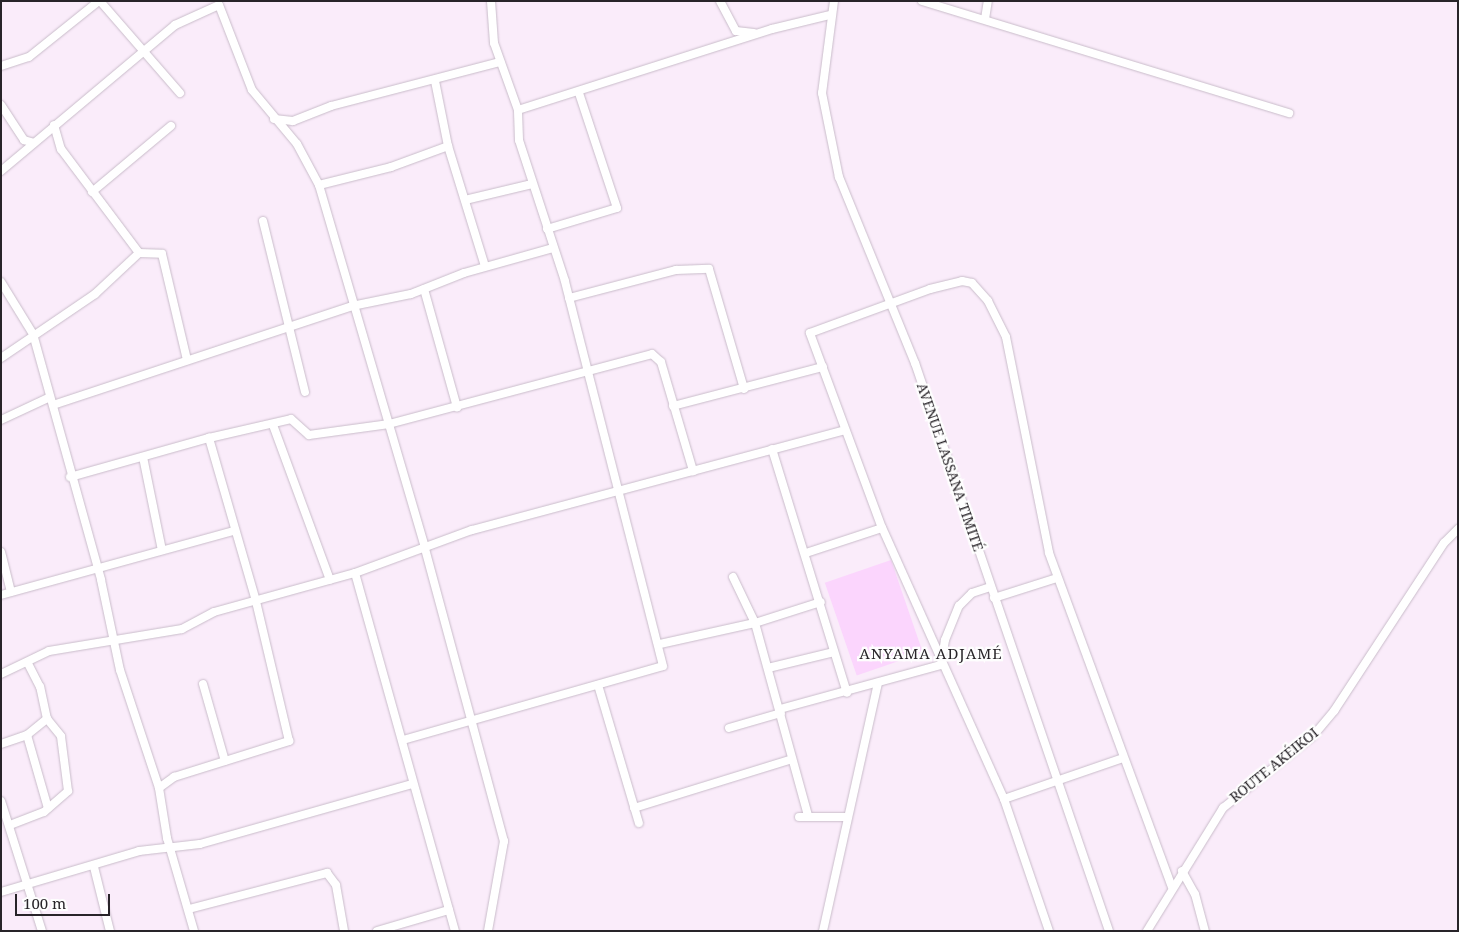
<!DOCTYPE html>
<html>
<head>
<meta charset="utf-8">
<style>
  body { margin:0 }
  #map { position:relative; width:1459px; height:932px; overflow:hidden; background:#faecfa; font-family:"Noto Serif",serif }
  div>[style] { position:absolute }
  .green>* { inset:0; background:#fbd5fd; transform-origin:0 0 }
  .roads { filter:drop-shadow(0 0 1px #c9bcca) drop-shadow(0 0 1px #c9bcca) }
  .minor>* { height:8px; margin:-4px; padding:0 4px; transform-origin:4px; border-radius:4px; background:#fff }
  span { translate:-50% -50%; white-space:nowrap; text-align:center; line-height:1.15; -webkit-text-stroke:4.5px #fefefe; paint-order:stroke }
  .street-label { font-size:14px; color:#282429 }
  .neighbourhood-label { font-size:15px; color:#282429; letter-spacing:1px }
  .frame { position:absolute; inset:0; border:2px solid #282429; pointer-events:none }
  .scale { position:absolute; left:15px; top:894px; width:95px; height:22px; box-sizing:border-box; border:2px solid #282429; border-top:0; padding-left:6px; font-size:15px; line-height:18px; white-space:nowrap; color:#282429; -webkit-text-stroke:4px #fefefe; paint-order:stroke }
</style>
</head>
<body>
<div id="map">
  <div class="green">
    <i style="left:891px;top:560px;width:98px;height:70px;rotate:71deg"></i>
  </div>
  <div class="roads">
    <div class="minor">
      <i style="left:100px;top:1px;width:122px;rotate:49deg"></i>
      <i style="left:720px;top:1px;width:34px;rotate:62deg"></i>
      <i style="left:736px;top:31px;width:18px;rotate:6deg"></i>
      <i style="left:834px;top:1px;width:93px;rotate:97.4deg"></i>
      <i style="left:822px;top:93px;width:86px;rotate:78.6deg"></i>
      <i style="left:839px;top:177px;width:201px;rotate:67.8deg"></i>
      <i style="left:915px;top:363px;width:600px;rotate:71.14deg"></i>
      <i style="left:922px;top:1px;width:384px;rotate:17deg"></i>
      <i style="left:985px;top:19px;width:18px;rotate:-81deg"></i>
      <i style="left:1px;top:66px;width:29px;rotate:-18deg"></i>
      <i style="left:29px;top:57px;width:90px;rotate:-38.7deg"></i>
      <i style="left:435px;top:81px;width:66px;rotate:78.7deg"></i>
      <i style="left:448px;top:146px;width:126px;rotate:72.9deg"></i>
      <i style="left:1px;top:105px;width:42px;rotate:56.7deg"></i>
      <i style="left:24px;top:140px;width:10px;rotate:17deg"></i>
      <i style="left:518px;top:110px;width:267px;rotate:-17.7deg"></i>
      <i style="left:772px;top:29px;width:60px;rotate:-13.6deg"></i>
      <i style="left:274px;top:119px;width:19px;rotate:6deg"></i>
      <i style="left:293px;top:121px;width:41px;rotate:-21.5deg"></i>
      <i style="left:331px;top:106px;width:175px;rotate:-14.6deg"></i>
      <i style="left:54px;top:125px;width:25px;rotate:74deg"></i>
      <i style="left:61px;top:149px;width:130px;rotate:53.1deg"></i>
      <i style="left:1px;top:171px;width:227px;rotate:-40deg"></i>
      <i style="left:175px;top:25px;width:48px;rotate:-24.4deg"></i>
      <i style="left:219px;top:5px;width:91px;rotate:68.8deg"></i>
      <i style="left:252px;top:90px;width:70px;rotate:50.2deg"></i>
      <i style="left:297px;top:144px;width:47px;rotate:61.8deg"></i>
      <i style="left:319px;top:185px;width:375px;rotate:73.7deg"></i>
      <i style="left:424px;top:545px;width:307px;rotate:74.9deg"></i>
      <i style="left:504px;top:841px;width:91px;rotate:100.1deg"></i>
      <i style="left:319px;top:185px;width:74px;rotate:-14deg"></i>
      <i style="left:391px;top:167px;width:61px;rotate:-20.2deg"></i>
      <i style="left:92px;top:192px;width:103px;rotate:-39.9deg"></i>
      <i style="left:465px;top:200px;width:69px;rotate:-13.4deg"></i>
      <i style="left:263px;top:221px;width:176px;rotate:76.2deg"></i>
      <i style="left:547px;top:229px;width:73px;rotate:-16.7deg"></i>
      <i style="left:617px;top:208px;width:121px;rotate:-108.3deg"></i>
      <i style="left:139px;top:253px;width:23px;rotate:2deg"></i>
      <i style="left:162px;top:254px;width:109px;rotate:76.7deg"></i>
      <i style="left:1px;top:282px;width:61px;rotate:58.4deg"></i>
      <i style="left:33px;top:334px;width:255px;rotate:74.5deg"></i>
      <i style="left:101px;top:580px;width:92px;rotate:78.1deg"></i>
      <i style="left:120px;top:670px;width:124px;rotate:71.7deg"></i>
      <i style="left:159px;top:788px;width:51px;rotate:80.9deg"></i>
      <i style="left:167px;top:838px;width:97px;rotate:73.8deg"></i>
      <i style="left:424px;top:289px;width:123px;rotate:74.4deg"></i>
      <i style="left:569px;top:298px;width:111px;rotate:-14.7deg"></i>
      <i style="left:676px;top:270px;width:33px;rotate:-2deg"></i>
      <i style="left:709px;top:269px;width:125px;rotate:73.7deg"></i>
      <i style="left:1px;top:358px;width:114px;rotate:-34.2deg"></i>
      <i style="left:95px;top:294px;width:60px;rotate:-43deg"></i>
      <i style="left:53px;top:405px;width:315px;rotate:-18.3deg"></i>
      <i style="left:352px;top:306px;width:60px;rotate:-11.5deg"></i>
      <i style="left:411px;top:294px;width:57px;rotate:-21.6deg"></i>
      <i style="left:464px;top:273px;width:92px;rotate:-15.7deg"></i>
      <i style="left:673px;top:406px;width:155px;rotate:-14.6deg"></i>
      <i style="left:1px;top:420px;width:54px;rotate:-25.1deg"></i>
      <i style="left:273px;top:425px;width:165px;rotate:69.8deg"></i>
      <i style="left:772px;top:449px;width:255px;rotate:72.9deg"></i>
      <i style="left:143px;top:457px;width:95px;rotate:78.5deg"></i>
      <i style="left:70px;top:477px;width:144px;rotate:-15.7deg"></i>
      <i style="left:1px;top:552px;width:41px;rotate:76deg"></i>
      <i style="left:806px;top:553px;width:80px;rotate:-18.2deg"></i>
      <i style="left:355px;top:573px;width:372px;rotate:74.4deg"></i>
      <i style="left:733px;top:577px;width:51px;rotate:64.4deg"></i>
      <i style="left:755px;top:623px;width:200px;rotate:74.6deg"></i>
      <i style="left:1px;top:595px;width:242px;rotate:-15.4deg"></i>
      <i style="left:994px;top:598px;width:66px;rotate:-17.6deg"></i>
      <i style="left:660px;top:644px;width:97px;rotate:-12.5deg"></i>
      <i style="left:755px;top:623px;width:69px;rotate:-17.7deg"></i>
      <i style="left:768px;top:668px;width:68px;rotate:-13.6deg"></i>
      <i style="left:1px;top:674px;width:53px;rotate:-25.6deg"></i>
      <i style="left:49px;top:651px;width:135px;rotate:-9.4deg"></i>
      <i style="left:182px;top:629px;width:36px;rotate:-28deg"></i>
      <i style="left:214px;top:612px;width:146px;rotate:-15.5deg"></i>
      <i style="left:355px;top:573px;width:125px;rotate:-20.2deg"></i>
      <i style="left:472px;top:530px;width:385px;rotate:-15deg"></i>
      <i style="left:203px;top:684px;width:80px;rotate:74.1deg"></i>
      <i style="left:598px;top:685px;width:144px;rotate:73.5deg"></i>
      <i style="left:780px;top:709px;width:167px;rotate:-15.3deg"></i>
      <i style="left:941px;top:665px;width:25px;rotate:-81deg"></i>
      <i style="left:945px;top:640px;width:37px;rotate:-68deg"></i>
      <i style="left:959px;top:606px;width:18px;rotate:-45deg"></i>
      <i style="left:972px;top:593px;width:20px;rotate:-18deg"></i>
      <i style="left:729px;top:728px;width:54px;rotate:-16.1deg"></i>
      <i style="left:27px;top:735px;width:76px;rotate:74deg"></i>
      <i style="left:403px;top:740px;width:270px;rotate:-15.9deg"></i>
      <i style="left:663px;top:666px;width:397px;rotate:-104.3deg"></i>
      <i style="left:565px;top:281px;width:148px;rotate:-108.1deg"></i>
      <i style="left:519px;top:140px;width:30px;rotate:-92deg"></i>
      <i style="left:518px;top:110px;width:71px;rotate:-109.7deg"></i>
      <i style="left:494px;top:43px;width:42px;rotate:-94.1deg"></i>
      <i style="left:1px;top:744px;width:28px;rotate:-19deg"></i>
      <i style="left:27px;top:735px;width:26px;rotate:-39deg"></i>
      <i style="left:159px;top:788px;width:19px;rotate:-36deg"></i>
      <i style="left:174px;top:777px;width:121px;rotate:-17.4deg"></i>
      <i style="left:289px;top:741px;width:144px;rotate:-103.3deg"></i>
      <i style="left:256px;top:601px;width:170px;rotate:-106.1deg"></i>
      <i style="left:209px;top:438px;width:84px;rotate:-13deg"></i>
      <i style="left:291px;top:419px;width:24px;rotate:42deg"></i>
      <i style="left:309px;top:435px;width:81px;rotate:-7.8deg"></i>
      <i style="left:389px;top:424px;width:272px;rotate:-14.9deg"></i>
      <i style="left:652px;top:354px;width:12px;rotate:42deg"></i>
      <i style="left:661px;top:362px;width:114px;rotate:73.6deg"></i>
      <i style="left:1004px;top:799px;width:126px;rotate:-19deg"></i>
      <i style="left:1px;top:801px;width:136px;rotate:72.5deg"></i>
      <i style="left:634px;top:808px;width:165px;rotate:-17.2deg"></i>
      <i style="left:799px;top:817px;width:47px"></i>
      <i style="left:10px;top:825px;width:36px;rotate:-21deg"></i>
      <i style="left:44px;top:812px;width:32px;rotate:-41deg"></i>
      <i style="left:68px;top:791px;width:55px;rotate:-97.3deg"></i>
      <i style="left:61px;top:736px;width:22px;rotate:-129deg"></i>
      <i style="left:47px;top:719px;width:33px;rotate:-102deg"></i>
      <i style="left:40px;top:687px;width:27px;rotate:-117deg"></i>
      <i style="left:94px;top:867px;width:66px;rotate:76deg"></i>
      <i style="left:1182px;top:871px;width:26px;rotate:61deg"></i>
      <i style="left:1195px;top:894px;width:38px;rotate:75deg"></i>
      <i style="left:1px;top:892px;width:144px;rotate:-16.5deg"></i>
      <i style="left:139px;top:851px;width:61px;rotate:-6.5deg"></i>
      <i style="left:200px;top:844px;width:220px;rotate:-15.8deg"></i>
      <i style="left:189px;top:909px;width:143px;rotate:-14.6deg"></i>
      <i style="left:327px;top:873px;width:15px;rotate:53deg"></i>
      <i style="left:336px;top:885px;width:47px;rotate:80.1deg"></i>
      <i style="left:377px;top:931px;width:75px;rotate:-16.3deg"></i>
      <i style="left:823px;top:931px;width:254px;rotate:-77.5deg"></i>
      <i style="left:1049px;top:931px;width:139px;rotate:-108.8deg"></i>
      <i style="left:1004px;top:799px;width:297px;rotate:-114.2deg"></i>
      <i style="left:882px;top:528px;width:208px;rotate:-110.3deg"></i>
      <i style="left:810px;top:333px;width:128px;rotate:-20.1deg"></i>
      <i style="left:930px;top:289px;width:33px;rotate:-14deg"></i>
      <i style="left:962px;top:281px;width:10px;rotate:11deg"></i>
      <i style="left:972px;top:283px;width:24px;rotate:48deg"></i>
      <i style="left:988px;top:301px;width:40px;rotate:63.4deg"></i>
      <i style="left:1006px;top:337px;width:220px;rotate:78.7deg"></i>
      <i style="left:1049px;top:553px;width:356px;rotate:69.8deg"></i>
      <i style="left:1147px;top:931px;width:145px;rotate:-58.3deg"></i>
      <i style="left:1223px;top:808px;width:115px;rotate:-38.7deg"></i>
      <i style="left:1313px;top:736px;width:33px;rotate:-50deg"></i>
      <i style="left:1334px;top:711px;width:201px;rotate:-56.8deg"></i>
      <i style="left:1444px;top:543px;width:20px;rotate:-45deg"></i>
    </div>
  </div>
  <div class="street-label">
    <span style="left:950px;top:467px;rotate:71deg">AVENUE LASSANA TIMITÉ</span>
    <span style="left:1274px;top:765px;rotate:-39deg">ROUTE AKÉIKOI</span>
  </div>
  <div class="neighbourhood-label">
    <span style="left:931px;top:654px">ANYAMA ADJAMÉ</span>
  </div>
  <div class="frame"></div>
  <div class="scale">100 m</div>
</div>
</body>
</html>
